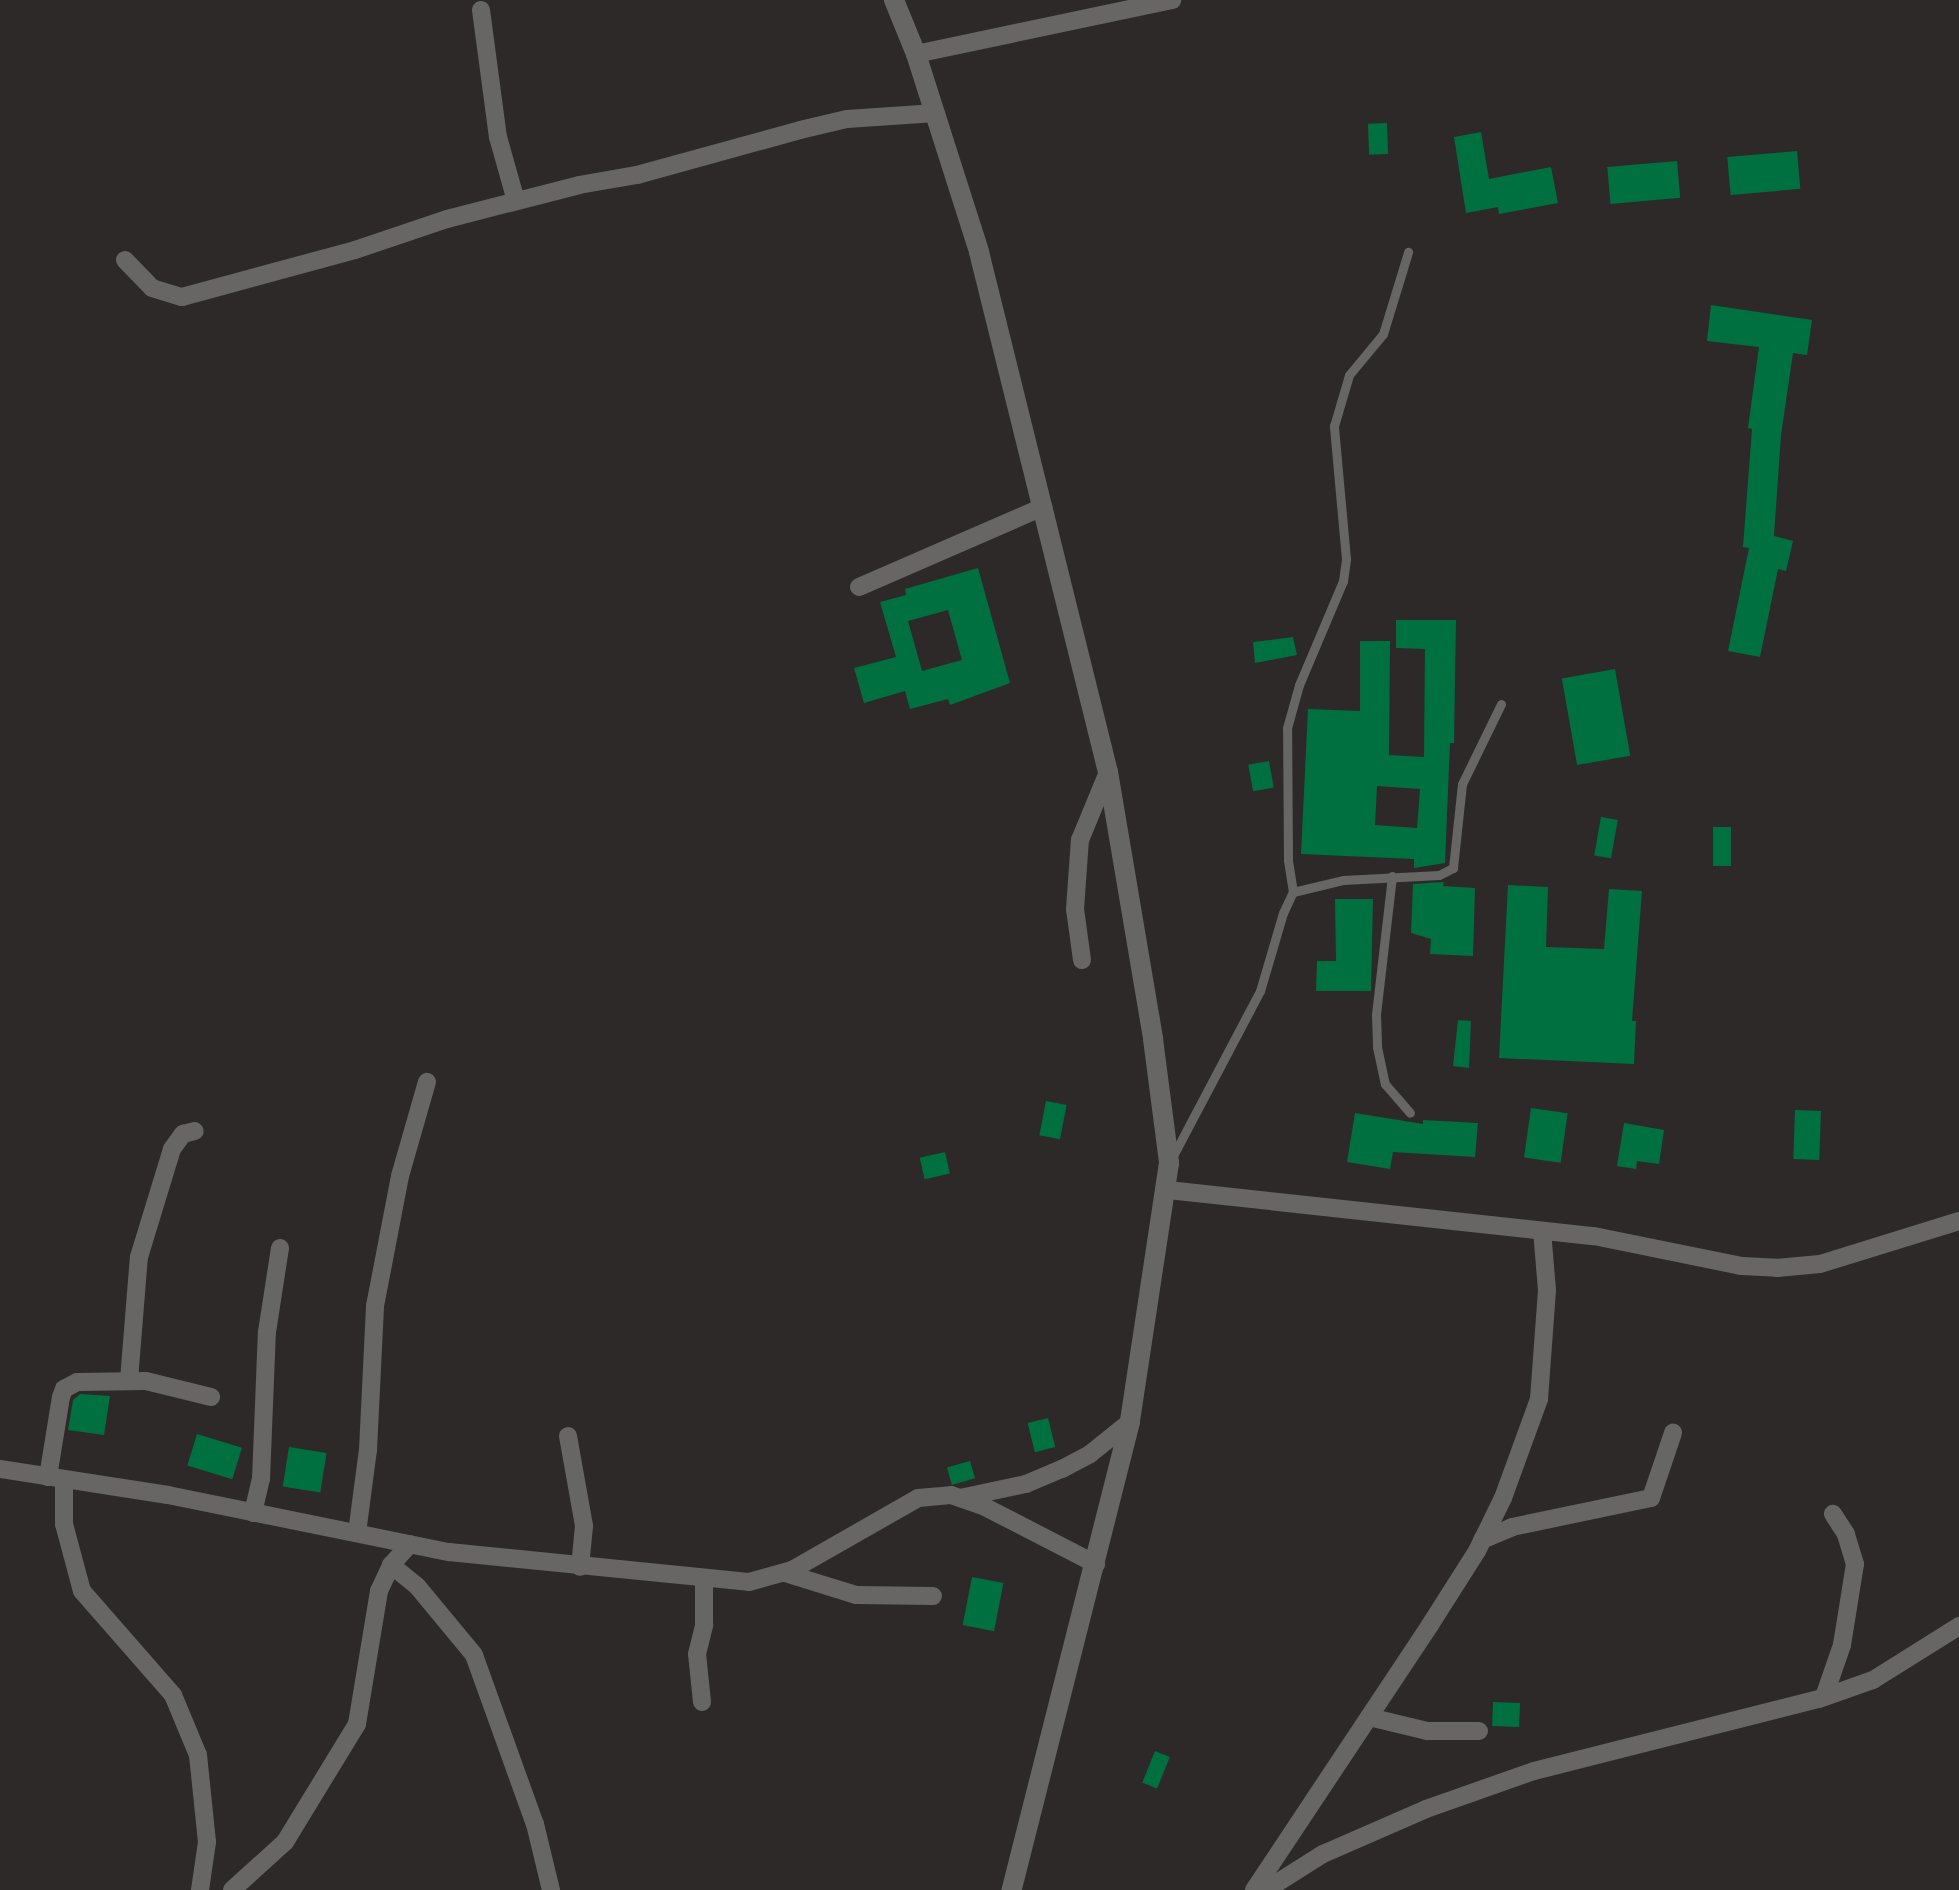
<!DOCTYPE html>
<html>
<head>
<meta charset="utf-8">
<style>
  body { margin:0 }
  #map { position:relative; width:1959px; height:1890px; overflow:hidden; background:#2d2929; font-family:"Varela Round",sans-serif }
  div>[style] { position:absolute }
  .building>* { inset:0; background:#007040; transform-origin:0 0 }
  .service>* { height:9px; margin:-4.5px; padding:0 4.5px; transform-origin:4.5px; border-radius:4.5px; background:#676665 }
  .minor>* { height:18px; margin:-9px; padding:0 9px; transform-origin:9px; border-radius:9px; background:#676665 }
  .tertiary>* { height:20px; margin:-10px; padding:0 10px; transform-origin:10px; border-radius:10px; background:#676665 }
  span { translate:-50% -50%; white-space:nowrap; text-align:center; line-height:1.15; -webkit-text-stroke:9px #2d2929; paint-order:stroke }
</style>
</head>
<body>
<div id="map">
  <div class="building">
    <i style="left:1387px;top:123px;width:31px;height:19px;rotate:88deg"></i>
    <i style="clip-path:polygon(1481px 132px,1489px 179px,1551px 167px,1558px 203px,1499px 214px,1498px 207px,1466px 213px,1454px 137px)"></i>
    <i style="left:1797px;top:151px;width:38px;height:70px;rotate:85deg"></i>
    <i style="left:1677px;top:161px;width:37px;height:70px;rotate:85deg"></i>
    <i style="clip-path:polygon(1711px 305px,1812px 320px,1807px 355px,1793px 353px,1781px 435px,1774px 536px,1793px 541px,1786px 571px,1778px 569px,1760px 657px,1728px 651px,1749px 548px,1743px 547px,1752px 429px,1748px 428px,1759px 347px,1707px 341px)"></i>
    <i style="clip-path:polygon(evenodd,978px 568px,1010px 683px,950px 705px,948px 699px,910px 709px,905px 691px,864px 703px,854px 668px,896px 657px,880px 602px,906px 595px,905px 589px,978px 568px,948px 610px,962px 660px,922px 671px,908px 621px,948px 610px)"></i>
    <i style="clip-path:polygon(evenodd,1396px 620px,1456px 620px,1454px 743px,1450px 743px,1445px 863px,1414px 868px,1414px 859px,1301px 854px,1308px 709px,1360px 711px,1360px 641px,1390px 641px,1389px 755px,1424px 757px,1425px 649px,1396px 648px,1396px 620px,1377px 786px,1420px 789px,1417px 828px,1375px 825px,1377px 786px)"></i>
    <i style="clip-path:polygon(1293px 637px,1297px 655px,1255px 663px,1253px 642px)"></i>
    <i style="left:1615px;top:669px;width:88px;height:54px;rotate:80deg"></i>
    <i style="left:1269px;top:761px;width:27px;height:21px;rotate:80deg"></i>
    <i style="left:1601px;top:817px;width:17px;height:39px;rotate:10deg"></i>
    <i style="left:1713px;top:827px;width:18px;height:39px"></i>
    <i style="clip-path:polygon(1444px 882px,1443px 886px,1475px 888px,1473px 956px,1430px 954px,1431px 939px,1411px 933px,1413px 884px)"></i>
    <i style="clip-path:polygon(1508px 885px,1548px 887px,1546px 947px,1604px 949px,1609px 889px,1642px 891px,1632px 1021px,1636px 1021px,1634px 1064px,1499px 1058px)"></i>
    <i style="clip-path:polygon(1335px 899px,1373px 899px,1371px 991px,1316px 991px,1317px 961px,1336px 961px)"></i>
    <i style="clip-path:polygon(1458px 1020px,1471px 1021px,1469px 1068px,1453px 1066px)"></i>
    <i style="left:1046px;top:1101px;width:21px;height:35px;rotate:11deg"></i>
    <i style="left:1531px;top:1108px;width:37px;height:50px;rotate:8deg"></i>
    <i style="left:1795px;top:1110px;width:26px;height:49px;rotate:2deg"></i>
    <i style="clip-path:polygon(1355px 1113px,1423px 1124px,1423px 1120px,1478px 1123px,1475px 1157px,1393px 1152px,1390px 1169px,1347px 1162px)"></i>
    <i style="clip-path:polygon(1624px 1123px,1664px 1130px,1659px 1164px,1637px 1161px,1636px 1169px,1617px 1166px)"></i>
    <i style="left:945px;top:1152px;width:22px;height:26px;rotate:77deg"></i>
    <i style="clip-path:polygon(80px 1394px,110px 1396px,104px 1435px,68px 1430px,73px 1400px)"></i>
    <i style="left:1048px;top:1418px;width:30px;height:21px;rotate:76deg"></i>
    <i style="left:197px;top:1434px;width:47px;height:33px;rotate:17deg"></i>
    <i style="left:289px;top:1447px;width:38px;height:40px;rotate:9deg"></i>
    <i style="left:970px;top:1461px;width:18px;height:24px;rotate:74deg"></i>
    <i style="left:972px;top:1577px;width:32px;height:49px;rotate:11deg"></i>
    <i style="left:1493px;top:1702px;width:27px;height:24px;rotate:2deg"></i>
    <i style="left:1155px;top:1751px;width:16px;height:34px;rotate:22deg"></i>
  </div>
  <div class="service">
    <i style="left:1392px;top:876px;width:140px;rotate:96.6deg"></i>
    <i style="left:1376px;top:1015px;width:32px;rotate:88deg"></i>
    <i style="left:1377px;top:1047px;width:38px;rotate:78deg"></i>
    <i style="left:1385px;top:1084px;width:38px;rotate:49deg"></i>
    <i style="left:1293px;top:892px;width:32px;rotate:-99deg"></i>
    <i style="left:1288px;top:860px;width:132px;rotate:-90.4deg"></i>
    <i style="left:1287px;top:728px;width:45px;rotate:-74.4deg"></i>
    <i style="left:1299px;top:685px;width:113px;rotate:-67.1deg"></i>
    <i style="left:1343px;top:581px;width:22px;rotate:-82deg"></i>
    <i style="left:1346px;top:559px;width:134px;rotate:-95.2deg"></i>
    <i style="left:1334px;top:426px;width:53px;rotate:-73.6deg"></i>
    <i style="left:1349px;top:375px;width:53px;rotate:-50.3deg"></i>
    <i style="left:1383px;top:334px;width:86px;rotate:-73deg"></i>
    <i style="left:1174px;top:1154px;width:184px;rotate:-62.2deg"></i>
    <i style="left:1260px;top:991px;width:81px;rotate:-73.6deg"></i>
    <i style="left:1283px;top:913px;width:23px;rotate:-65deg"></i>
    <i style="left:1293px;top:892px;width:51px;rotate:-13.5deg"></i>
    <i style="left:1343px;top:880px;width:96px;rotate:-3deg"></i>
    <i style="left:1439px;top:875px;width:16px;rotate:-27deg"></i>
    <i style="left:1453px;top:868px;width:84px;rotate:-83.9deg"></i>
    <i style="left:1462px;top:784px;width:89px;rotate:-64deg"></i>
  </div>
  <div class="minor">
    <i style="left:481px;top:10px;width:128px;rotate:82.4deg"></i>
    <i style="left:498px;top:137px;width:66px;rotate:74.3deg"></i>
    <i style="left:916px;top:54px;width:262px;rotate:-11.9deg"></i>
    <i style="left:125px;top:260px;width:39px;rotate:46deg"></i>
    <i style="left:152px;top:288px;width:31px;rotate:17deg"></i>
    <i style="left:182px;top:297px;width:179px;rotate:-15.2deg"></i>
    <i style="left:355px;top:250px;width:97px;rotate:-18.6deg"></i>
    <i style="left:447px;top:219px;width:136px;rotate:-14.4deg"></i>
    <i style="left:579px;top:185px;width:59px;rotate:-9.8deg"></i>
    <i style="left:637px;top:175px;width:169px;rotate:-15.4deg"></i>
    <i style="left:800px;top:130px;width:48px;rotate:-13.2deg"></i>
    <i style="left:847px;top:119px;width:89px;rotate:-3.9deg"></i>
    <i style="left:859px;top:587px;width:201px;rotate:-23.5deg"></i>
    <i style="left:1082px;top:960px;width:51px;rotate:-97.8deg"></i>
    <i style="left:1075px;top:909px;width:69px;rotate:-85.9deg"></i>
    <i style="left:1080px;top:840px;width:74px;rotate:-67.6deg"></i>
    <i style="left:1168px;top:1190px;width:428px;rotate:6.2deg"></i>
    <i style="left:1594px;top:1236px;width:151px;rotate:11.5deg"></i>
    <i style="left:1742px;top:1266px;width:35px;rotate:3deg"></i>
    <i style="left:1777px;top:1268px;width:43px;rotate:-5.3deg"></i>
    <i style="left:1820px;top:1264px;width:145px;rotate:-17.2deg"></i>
    <i style="left:129px;top:1380px;width:123px;rotate:-85.4deg"></i>
    <i style="left:139px;top:1257px;width:113px;rotate:-73deg"></i>
    <i style="left:172px;top:1149px;width:19px;rotate:-54deg"></i>
    <i style="left:183px;top:1134px;width:12px;rotate:-14deg"></i>
    <i style="left:568px;top:1436px;width:91px;rotate:79.9deg"></i>
    <i style="left:584px;top:1526px;width:41px;rotate:95.6deg"></i>
    <i style="left:0;top:1469px;width:170px;rotate:8.8deg"></i>
    <i style="left:168px;top:1495px;width:287px;rotate:11.5deg"></i>
    <i style="left:449px;top:1552px;width:301px;rotate:5.7deg"></i>
    <i style="left:749px;top:1582px;width:45px;rotate:-15.6deg"></i>
    <i style="left:792px;top:1570px;width:145px;rotate:-29.7deg"></i>
    <i style="left:918px;top:1498px;width:33px;rotate:-5deg"></i>
    <i style="left:951px;top:1495px;width:36px;rotate:19deg"></i>
    <i style="left:985px;top:1507px;width:125px;rotate:27.2deg"></i>
    <i style="left:48px;top:1477px;width:81px;rotate:-80.8deg"></i>
    <i style="left:61px;top:1397px;width:9px;rotate:-69deg"></i>
    <i style="left:64px;top:1389px;width:15px;rotate:-28deg"></i>
    <i style="left:77px;top:1382px;width:69px;rotate:-0.8deg"></i>
    <i style="left:146px;top:1381px;width:67px;rotate:13.8deg"></i>
    <i style="left:64px;top:1480px;width:44px;rotate:90deg"></i>
    <i style="left:64px;top:1524px;width:69px;rotate:75deg"></i>
    <i style="left:82px;top:1591px;width:138px;rotate:48.8deg"></i>
    <i style="left:173px;top:1695px;width:65px;rotate:67.4deg"></i>
    <i style="left:198px;top:1755px;width:87px;rotate:84.1deg"></i>
    <i style="left:207px;top:1842px;width:49px;rotate:98.3deg"></i>
    <i style="left:960px;top:1498px;width:67px;rotate:-12deg"></i>
    <i style="left:1026px;top:1484px;width:39px;rotate:-23deg"></i>
    <i style="left:1062px;top:1469px;width:32px;rotate:-28deg"></i>
    <i style="left:1090px;top:1454px;width:51px;rotate:-38.7deg"></i>
    <i style="left:253px;top:1513px;width:35px;rotate:-77deg"></i>
    <i style="left:261px;top:1479px;width:147px;rotate:-87.7deg"></i>
    <i style="left:267px;top:1332px;width:85px;rotate:-81.2deg"></i>
    <i style="left:357px;top:1533px;width:84px;rotate:-82.5deg"></i>
    <i style="left:368px;top:1450px;width:144px;rotate:-87.2deg"></i>
    <i style="left:375px;top:1306px;width:132px;rotate:-79.1deg"></i>
    <i style="left:400px;top:1176px;width:98px;rotate:-74deg"></i>
    <i style="left:1482px;top:1540px;width:33px;rotate:-23deg"></i>
    <i style="left:1512px;top:1527px;width:142px;rotate:-11.8deg"></i>
    <i style="left:1651px;top:1498px;width:69px;rotate:-71.3deg"></i>
    <i style="left:391px;top:1565px;width:33px;rotate:39deg"></i>
    <i style="left:417px;top:1586px;width:89px;rotate:50.4deg"></i>
    <i style="left:474px;top:1655px;width:180px;rotate:70.2deg"></i>
    <i style="left:535px;top:1824px;width:68px;rotate:76.4deg"></i>
    <i style="left:785px;top:1573px;width:74px;rotate:17.2deg"></i>
    <i style="left:856px;top:1595px;width:77px;rotate:0.7deg"></i>
    <i style="left:1824px;top:1697px;width:55px;rotate:-70.9deg"></i>
    <i style="left:1842px;top:1645px;width:82px;rotate:-80.9deg"></i>
    <i style="left:1855px;top:1564px;width:31px;rotate:-107deg"></i>
    <i style="left:1846px;top:1534px;width:24px;rotate:-123deg"></i>
    <i style="left:702px;top:1702px;width:48px;rotate:-95.9deg"></i>
    <i style="left:697px;top:1654px;width:30px;rotate:-76deg"></i>
    <i style="left:704px;top:1625px;width:46px;rotate:-90deg"></i>
    <i style="left:1369px;top:1717px;width:60px;rotate:13.6deg"></i>
    <i style="left:1427px;top:1731px;width:52px"></i>
    <i style="left:232px;top:1890px;width:72px;rotate:-42.2deg"></i>
    <i style="left:285px;top:1842px;width:138px;rotate:-58.6deg"></i>
    <i style="left:357px;top:1724px;width:135px;rotate:-80.6deg"></i>
    <i style="left:379px;top:1591px;width:29px;rotate:-65deg"></i>
    <i style="left:391px;top:1565px;width:28px;rotate:-48deg"></i>
    <i style="left:1254px;top:1890px;width:318px;rotate:-56.4deg"></i>
    <i style="left:1430px;top:1625px;width:88px;rotate:-57.6deg"></i>
    <i style="left:1477px;top:1551px;width:59px;rotate:-63.9deg"></i>
    <i style="left:1503px;top:1498px;width:105px;rotate:-70deg"></i>
    <i style="left:1539px;top:1399px;width:109px;rotate:-85.8deg"></i>
    <i style="left:1547px;top:1290px;width:59px;rotate:-94.8deg"></i>
    <i style="left:1266px;top:1890px;width:67px;rotate:-32.3deg"></i>
    <i style="left:1323px;top:1854px;width:112px;rotate:-23.6deg"></i>
    <i style="left:1426px;top:1809px;width:114px;rotate:-19.4deg"></i>
    <i style="left:1534px;top:1771px;width:294px;rotate:-14.2deg"></i>
    <i style="left:1819px;top:1699px;width:57px;rotate:-19.4deg"></i>
    <i style="left:1873px;top:1680px;width:102px;rotate:-32.1deg"></i>
  </div>
  <div class="tertiary">
    <i style="left:894px;top:0;width:58px;rotate:67.8deg"></i>
    <i style="left:916px;top:54px;width:208px;rotate:72.3deg"></i>
    <i style="left:979px;top:252px;width:536px;rotate:76.07deg"></i>
    <i style="left:1108px;top:772px;width:271px;rotate:80.4deg"></i>
    <i style="left:1153px;top:1039px;width:125px;rotate:82.6deg"></i>
    <i style="left:1169px;top:1163px;width:262px;rotate:98.6deg"></i>
    <i style="left:1130px;top:1422px;width:483px;rotate:104.2deg"></i>
  </div>
</div>
</body>
</html>
